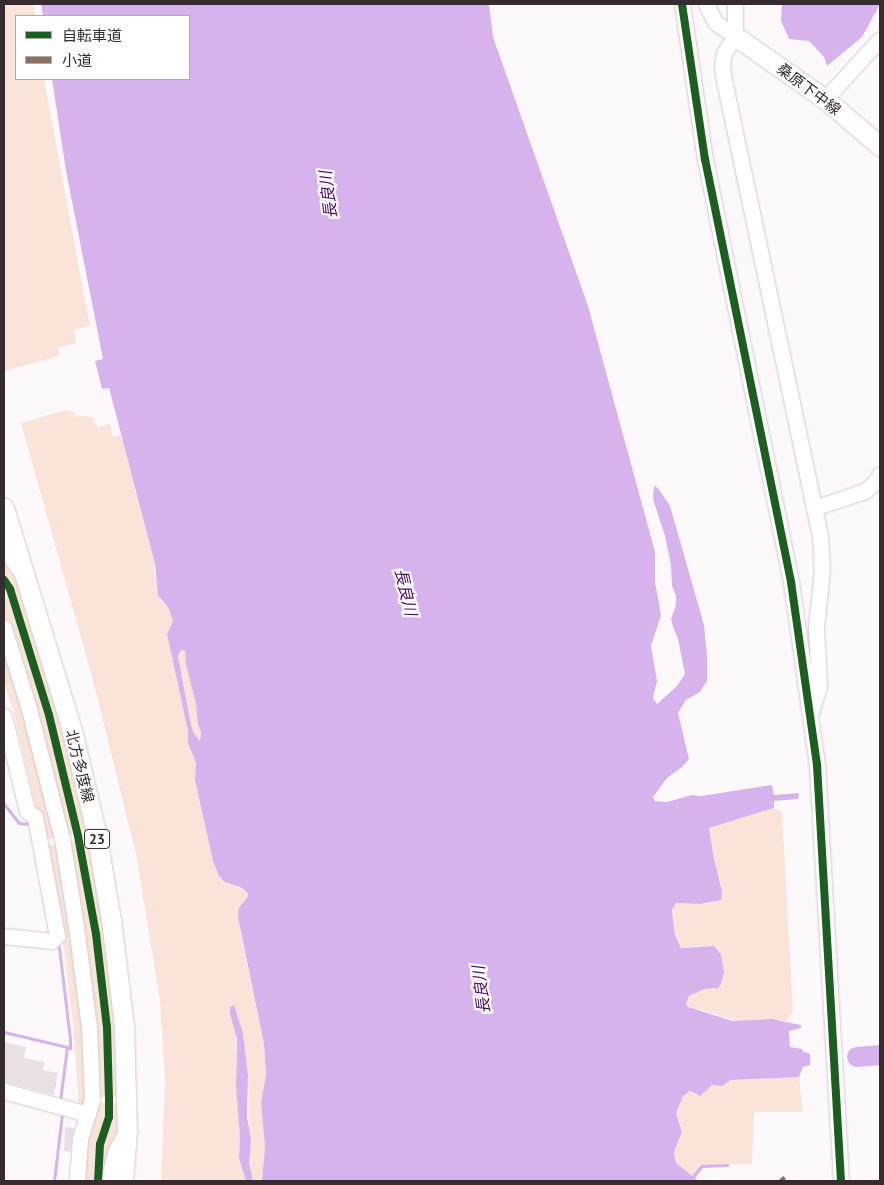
<!DOCTYPE html>
<html>
<head>
<meta charset="utf-8">
<style>
  body { margin:0 }
  #map { position:relative; width:884px; height:1185px; overflow:hidden; background:#fdf9fb; font-family:"PT Sans","Noto Sans JP",sans-serif }
  div>[style] { position:absolute }
  .green>* { inset:0; background:#fae3d9 }
  .water>* { inset:0; background:#d7b3ee }
  .stream>* { height:3px; margin:-1.5px; padding:0 1.5px; transform-origin:1.5px; border-radius:1.5px; background:#d7b3ee }
  .river>* { height:20px; margin:-10px; padding:0 10px; transform-origin:10px; border-radius:10px; background:#d7b3ee }
  .building>* { inset:0; background:#e9e0e6 }
  .roads { filter:drop-shadow(0 0 1px #d3cbce) drop-shadow(0 0 1px #d3cbce) }
  .minor>* { height:15px; margin:-7.5px; padding:0 7.5px; transform-origin:7.5px; border-radius:7.5px; background:#fffefe }
  .major>* { height:19px; margin:-9.5px; padding:0 9.5px; transform-origin:9.5px; border-radius:9.5px; background:#fffefe }
  .quiet>* { height:6px; margin-top:-3px; transform-origin:0; background:repeating-linear-gradient(90deg,#8d6e63 0 12px,transparent 0 18px) }
  .cycleway>* { height:8px; margin:-4px; padding:0 4px; transform-origin:4px; border-radius:4px; background:#1b5e20 }
  span { translate:-50% -50%; white-space:nowrap; text-align:center; line-height:1.15; -webkit-text-stroke:4.5px #fff; paint-order:stroke }
  .shield-label span { padding:1px 4px; background:#fff; border:1px solid; border-radius:4px; -webkit-text-stroke-width:0 }
  .shield-label { font-size:14px; color:#362b2e; font-weight:700 }
  .street-label { font-size:15px; color:#362b2e }
  .water-label { font-size:16px; color:#4d066c; font-style:italic }
  .frame { position:absolute; inset:0; border:5px solid #362b2e; pointer-events:none }
  .legend { position:absolute; left:15px; top:15px; width:175px; height:65px; box-sizing:border-box; background:#fff; border:1px solid #afaaab; margin:0; padding:6px 9px; list-style:none; font-size:15px; color:#362b2e }
  .legend li { display:flex; align-items:center; gap:10px; height:25px }
  .legend b { width:25px; border:1px solid #afaaab }
</style>
</head>
<body>
<div id="map">
  <div class="green">
    <i style="clip-path:polygon(4px 4px,33px 4px,35px 16px,16px 16px,16px 79px,44px 79px,90px 326px,74px 330px,76px 343px,58px 348px,59px 356px,4px 371px)"></i>
    <i style="clip-path:polygon(66px 410px,73px 412px,76px 417px,84px 416px,92px 417px,98px 427px,110px 424px,113px 437px,121px 435px,155px 564px,154px 572px,162px 602px,169px 609px,173px 621px,167px 634px,188px 731px,188px 743px,196px 763px,195px 780px,213px 861px,219px 876px,247px 892px,240px 929px,264px 1044px,266px 1075px,261px 1103px,265px 1146px,262px 1181px,253px 1181px,249px 1163px,248px 1075px,243px 1033px,236px 1011px,236px 1087px,240px 1136px,239px 1158px,246px 1181px,161px 1181px,165px 1082px,160px 1000px,136px 854px,94px 684px,21px 423px)"></i>
    <i style="clip-path:polygon(4px 562px,18px 582px,59px 710px,88px 830px,81px 832px,52px 714px,12px 587px,4px 575px)"></i>
    <i style="clip-path:polygon(4px 585px,46px 717px,75px 833px,64px 836px,32px 707px,4px 616px)"></i>
    <i style="clip-path:polygon(4px 638px,57px 837px,44px 840px,14px 714px,4px 682px)"></i>
    <i style="clip-path:polygon(181px 649px,185px 651px,186px 665px,196px 704px,198px 724px,201px 732px,200px 741px,193px 732px,190px 720px,178px 656px)"></i>
    <i style="clip-path:polygon(774px 808px,782px 812px,793px 1012px,787px 1021px,772px 1019px,739px 1022px,700px 1009px,693px 1010px,686px 1005px,689px 996px,704px 988px,715px 989px,724px 971px,721px 954px,714px 946px,688px 946px,681px 948px,675px 935px,673px 906px,676px 903px,700px 904px,721px 900px,709px 828px)"></i>
    <i style="clip-path:polygon(90px 838px,106px 929px,121px 1097px,112px 1097px,110px 1029px,99px 933px,82px 840px)"></i>
    <i style="clip-path:polygon(76px 841px,93px 934px,103px 1025px,107px 1097px,96px 1097px,65px 842px)"></i>
    <i style="clip-path:polygon(59px 844px,73px 927px,89px 1102px,79px 1107px,73px 1023px,61px 925px,45px 846px)"></i>
    <i style="clip-path:polygon(799px 1077px,803px 1112px,754px 1112px,752px 1164px,701px 1165px,692px 1177px,676px 1163px,674px 1152px,682px 1133px,676px 1114px,683px 1096px,688px 1092px,692px 1092px,695px 1096px,712px 1085px,722px 1086px,731px 1080px)"></i>
    <i style="clip-path:polygon(96px 1103px,107px 1103px,107px 1118px,97px 1142px,94px 1181px,82px 1181px,86px 1139px)"></i>
    <i style="clip-path:polygon(113px 1103px,121px 1104px,121px 1118px,101px 1181px,104px 1143px,113px 1119px)"></i>
  </div>
  <div class="water">
    <i style="clip-path:polygon(evenodd,41px 4px,489px 4px,493px 37px,588px 306px,655px 552px,655px 582px,661px 615px,651px 646px,657px 681px,653px 698px,657px 704px,677px 686px,685px 674px,678px 639px,673px 627px,671px 619px,676px 605px,676px 596px,672px 586px,671px 565px,665px 536px,653px 499px,654px 486px,658px 488px,670px 506px,704px 625px,707px 655px,707px 681px,700px 692px,686px 700px,678px 713px,689px 759px,683px 766px,667px 778px,653px 797px,655px 801px,667px 802px,692px 795px,701px 796px,772px 785px,774px 795px,799px 793px,798px 799px,774px 801px,774px 808px,709px 828px,714px 859px,722px 892px,721px 900px,700px 904px,676px 903px,672px 910px,675px 935px,681px 948px,714px 946px,721px 954px,724px 971px,721px 984px,718px 988px,704px 989px,689px 996px,686px 1004px,688px 1007px,733px 1021px,772px 1019px,801px 1025px,801px 1028px,789px 1031px,790px 1047px,802px 1049px,803px 1051px,810px 1054px,810px 1065px,803px 1067px,799px 1077px,731px 1080px,722px 1086px,712px 1085px,700px 1096px,690px 1091px,683px 1096px,676px 1114px,682px 1132px,674px 1152px,676px 1163px,692px 1176px,701px 1165px,729px 1164px,729px 1167px,703px 1168px,695px 1178px,699px 1181px,262px 1181px,265px 1146px,261px 1103px,266px 1075px,264px 1044px,238px 917px,239px 908px,248px 896px,247px 892px,240px 887px,225px 882px,219px 876px,213px 861px,195px 780px,196px 763px,188px 743px,188px 731px,167px 634px,173px 621px,169px 609px,158px 595px,155px 564px,109px 388px,102px 389px,95px 361px,103px 359px,66px 171px,52px 79px,189px 79px,189px 16px,43px 16px,41px 4px,181px 650px,185px 651px,186px 665px,196px 704px,198px 724px,201px 732px,200px 741px,193px 732px,190px 720px,178px 656px,181px 650px)"></i>
    <i style="clip-path:polygon(782px 4px,880px 4px,862px 37px,827px 66px,824px 57px,809px 41px,789px 39px,781px 21px)"></i>
    <i style="clip-path:polygon(234px 1005px,243px 1033px,248px 1075px,247px 1116px,251px 1141px,249px 1163px,253px 1181px,246px 1181px,239px 1158px,240px 1136px,236px 1087px,237px 1039px,230px 1014px,230px 1007px)"></i>
  </div>
  <div class="stream">
    <i style="left:4px;top:804px;width:24px;rotate:52deg"></i>
    <i style="left:19px;top:823px;width:10px;rotate:6deg"></i>
    <i style="left:59px;top:947px;width:93px;rotate:83.2deg"></i>
    <i style="left:70px;top:1039px;width:9px;rotate:90deg"></i>
    <i style="left:70px;top:1048px;width:3px;rotate:-162deg"></i>
    <i style="left:67px;top:1047px;width:54px;rotate:97.4deg"></i>
    <i style="left:4px;top:1032px;width:65px;rotate:13.4deg"></i>
    <i style="left:54px;top:1181px;width:67px;rotate:-83.2deg"></i>
  </div>
  <div class="river">
    <i style="left:857px;top:1057px;width:23px;rotate:-5deg"></i>
  </div>
  <div class="building">
    <i style="clip-path:polygon(4px 1042px,26px 1047px,24px 1058px,45px 1062px,43px 1070px,58px 1073px,54px 1095px,4px 1082px)"></i>
    <i style="clip-path:polygon(65px 1127px,74px 1128px,70px 1152px,64px 1151px)"></i>
  </div>
  <div class="roads">
    <div class="minor">
      <i style="left:682px;top:4px;width:157px;rotate:81.6deg"></i>
      <i style="left:705px;top:159px;width:432px;rotate:78.5deg"></i>
      <i style="left:791px;top:582px;width:185px;rotate:81.9deg"></i>
      <i style="left:817px;top:765px;width:417px;rotate:86.7deg"></i>
      <i style="left:706px;top:4px;width:20px;rotate:63deg"></i>
      <i style="left:715px;top:22px;width:24px;rotate:35deg"></i>
      <i style="left:735px;top:4px;width:32px;rotate:90deg"></i>
      <i style="left:735px;top:36px;width:20px;rotate:123deg"></i>
      <i style="left:724px;top:53px;width:14px;rotate:98deg"></i>
      <i style="left:722px;top:67px;width:18px;rotate:81deg"></i>
      <i style="left:725px;top:85px;width:460px;rotate:78.1deg"></i>
      <i style="left:820px;top:535px;width:35px;rotate:87deg"></i>
      <i style="left:822px;top:570px;width:57px;rotate:96deg"></i>
      <i style="left:816px;top:627px;width:59px;rotate:87.1deg"></i>
      <i style="left:819px;top:686px;width:27px;rotate:107deg"></i>
      <i style="left:825px;top:99px;width:81px;rotate:-47.5deg"></i>
      <i style="left:814px;top:508px;width:54px;rotate:-18.4deg"></i>
      <i style="left:865px;top:491px;width:13px;rotate:-42deg"></i>
      <i style="left:875px;top:482px;width:9px;rotate:-58deg"></i>
      <i style="left:4px;top:549px;width:28px;rotate:52deg"></i>
      <i style="left:4px;top:628px;width:85px;rotate:72.8deg"></i>
      <i style="left:29px;top:709px;width:134px;rotate:75.8deg"></i>
      <i style="left:62px;top:839px;width:88px;rotate:80.9deg"></i>
      <i style="left:76px;top:926px;width:103px;rotate:82.7deg"></i>
      <i style="left:89px;top:1028px;width:71px;rotate:87.6deg"></i>
      <i style="left:92px;top:1099px;width:42px;rotate:106.7deg"></i>
      <i style="left:80px;top:1139px;width:42px;rotate:94.1deg"></i>
      <i style="left:4px;top:716px;width:98px;rotate:76.4deg"></i>
      <i style="left:27px;top:811px;width:10px;rotate:37deg"></i>
      <i style="left:35px;top:817px;width:121px;rotate:79.5deg"></i>
      <i style="left:57px;top:936px;width:8px;rotate:140deg"></i>
      <i style="left:51px;top:941px;width:47px;rotate:-173.9deg"></i>
      <i style="left:4px;top:1091px;width:87px;rotate:15.3deg"></i>
      <i style="left:108px;top:1181px;width:30px;rotate:-76deg"></i>
      <i style="left:115px;top:1152px;width:23px;rotate:-61deg"></i>
    </div>
    <div class="major">
      <i style="left:735px;top:36px;width:110px;rotate:35deg"></i>
      <i style="left:825px;top:99px;width:72px;rotate:40.5deg"></i>
      <i style="left:4px;top:508px;width:232px;rotate:73deg"></i>
      <i style="left:72px;top:730px;width:105px;rotate:76.8deg"></i>
      <i style="left:96px;top:832px;width:89px;rotate:80.3deg"></i>
      <i style="left:111px;top:920px;width:107px;rotate:83deg"></i>
      <i style="left:124px;top:1026px;width:105px;rotate:88.4deg"></i>
      <i style="left:127px;top:1131px;width:50px;rotate:94.6deg"></i>
    </div>
  </div>
  <div class="quiet">
    <i style="left:781px;top:1178px;width:4px;rotate:45deg"></i>
  </div>
  <div class="cycleway">
    <i style="left:682px;top:4px;width:157px;rotate:81.6deg"></i>
    <i style="left:705px;top:159px;width:432px;rotate:78.5deg"></i>
    <i style="left:791px;top:582px;width:185px;rotate:81.9deg"></i>
    <i style="left:817px;top:765px;width:417px;rotate:86.7deg"></i>
    <i style="left:4px;top:580px;width:11px;rotate:56deg"></i>
    <i style="left:10px;top:589px;width:132px;rotate:72.8deg"></i>
    <i style="left:49px;top:715px;width:124px;rotate:76.5deg"></i>
    <i style="left:78px;top:836px;width:100px;rotate:79.6deg"></i>
    <i style="left:96px;top:934px;width:94px;rotate:83.3deg"></i>
    <i style="left:107px;top:1027px;width:72px;rotate:88.4deg"></i>
    <i style="left:109px;top:1099px;width:18px;rotate:90deg"></i>
    <i style="left:109px;top:1117px;width:28px;rotate:108deg"></i>
    <i style="left:100px;top:1144px;width:37px;rotate:93deg"></i>
  </div>
  <div class="shield-label">
    <span style="left:97px;top:839px">23</span>
  </div>
  <div class="street-label">
    <span style="left:809px;top:89px;rotate:37deg">桑原下中線</span>
    <span style="left:80px;top:766px;rotate:76deg">北方多度線</span>
  </div>
  <div class="water-label">
    <span style="left:328px;top:195px;rotate:-97deg">長良川</span>
    <span style="left:406px;top:592px;rotate:77deg">長良川</span>
    <span style="left:481px;top:990px;rotate:-97deg">長良川</span>
  </div>
  <div class="frame"></div>
  <ul class="legend">
  <li><b style="height:6px;background:#1b5e20"></b>自転車道</li>
  <li><b style="height:6px;background:#8d6e63"></b>小道</li>
  </ul>
</div>
</body>
</html>
